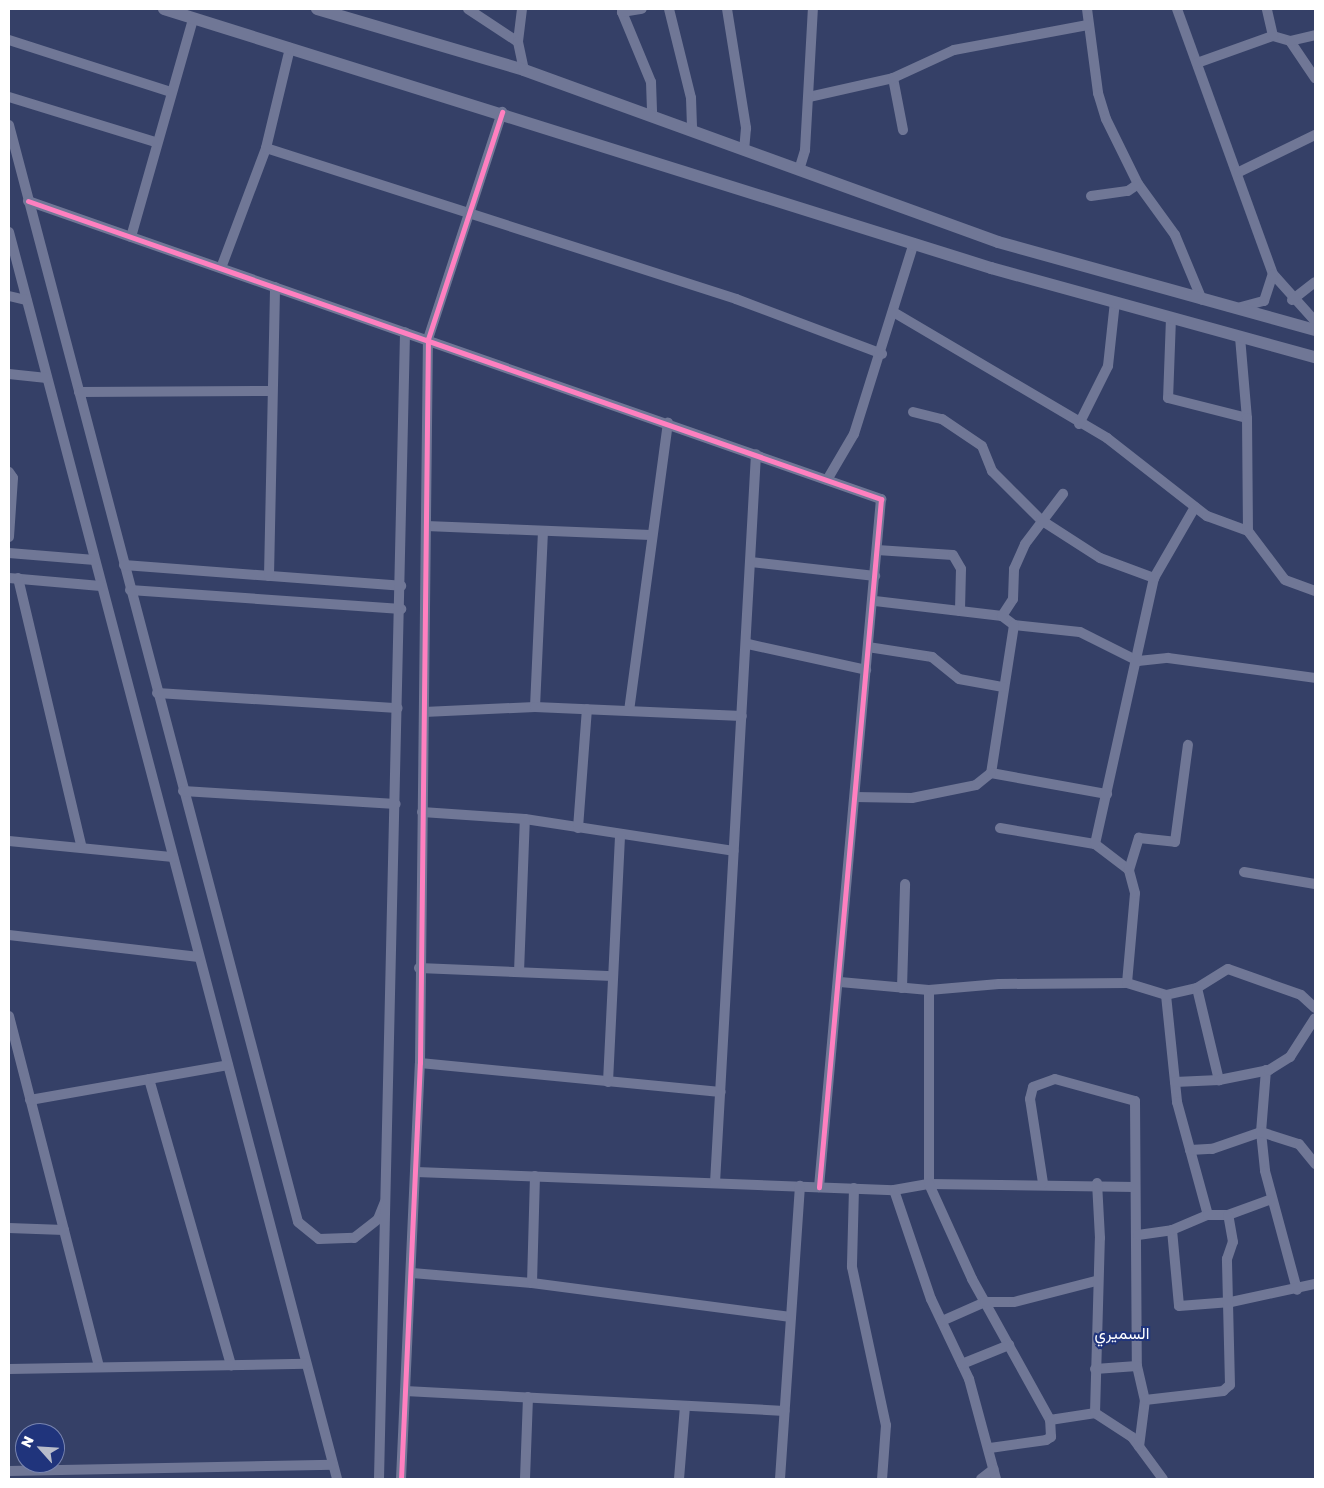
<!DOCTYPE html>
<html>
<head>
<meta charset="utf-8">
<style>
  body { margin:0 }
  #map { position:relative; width:1324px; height:1488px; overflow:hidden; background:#354067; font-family:"Golos Text",Vazirmatn,sans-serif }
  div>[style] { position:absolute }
  .minor>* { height:10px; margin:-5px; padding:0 5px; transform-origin:5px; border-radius:5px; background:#707796 }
  .tertiary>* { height:12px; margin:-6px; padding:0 6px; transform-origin:6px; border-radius:6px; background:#707796 }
  .cycleway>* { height:5px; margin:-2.5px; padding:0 2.5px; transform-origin:2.5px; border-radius:2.5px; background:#ff80c0 }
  span { translate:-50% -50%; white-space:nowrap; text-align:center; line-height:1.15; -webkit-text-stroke:4px #20347c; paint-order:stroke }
  .neighbourhood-label { font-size:16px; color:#fff }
  .frame { position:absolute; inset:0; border:10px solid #fff; pointer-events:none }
  .north { position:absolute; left:15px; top:1423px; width:50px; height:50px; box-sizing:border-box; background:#20347c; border:1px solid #7985b0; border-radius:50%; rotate:296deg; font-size:14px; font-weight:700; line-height:20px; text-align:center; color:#fff }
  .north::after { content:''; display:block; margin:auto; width:18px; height:22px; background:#b8bcca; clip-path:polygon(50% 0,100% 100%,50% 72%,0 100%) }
</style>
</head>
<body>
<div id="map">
  <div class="minor">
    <i style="left:468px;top:9px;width:60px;rotate:33.4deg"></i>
    <i style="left:522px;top:9px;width:33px;rotate:97deg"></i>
    <i style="left:518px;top:42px;width:29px;rotate:78deg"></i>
    <i style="left:627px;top:9px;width:6px;rotate:149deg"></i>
    <i style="left:622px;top:12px;width:76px;rotate:67.5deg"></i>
    <i style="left:651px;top:82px;width:35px;rotate:88deg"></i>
    <i style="left:669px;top:9px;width:92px;rotate:76.1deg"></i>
    <i style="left:691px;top:98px;width:33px;rotate:88deg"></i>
    <i style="left:727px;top:9px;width:121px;rotate:80.9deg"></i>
    <i style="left:746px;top:128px;width:22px;rotate:95deg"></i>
    <i style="left:1087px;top:9px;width:85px;rotate:82.5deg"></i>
    <i style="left:1098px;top:93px;width:27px;rotate:73deg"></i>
    <i style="left:1106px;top:119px;width:72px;rotate:63.8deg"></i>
    <i style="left:1138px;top:184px;width:63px;rotate:54deg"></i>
    <i style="left:1175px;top:235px;width:70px;rotate:67.4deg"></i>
    <i style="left:1177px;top:9px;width:282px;rotate:70.1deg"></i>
    <i style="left:1273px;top:274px;width:63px;rotate:48.2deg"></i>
    <i style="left:622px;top:12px;width:20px;rotate:-9deg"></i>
    <i style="left:1273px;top:36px;width:18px;rotate:16deg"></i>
    <i style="left:1290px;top:41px;width:45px;rotate:56deg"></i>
    <i style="left:9px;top:40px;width:170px;rotate:17.8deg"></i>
    <i style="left:1290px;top:41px;width:26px;rotate:-13deg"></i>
    <i style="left:1197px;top:63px;width:81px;rotate:-19.6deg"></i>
    <i style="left:1273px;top:36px;width:28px;rotate:-103deg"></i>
    <i style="left:893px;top:78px;width:53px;rotate:79.1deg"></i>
    <i style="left:9px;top:97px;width:153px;rotate:17.1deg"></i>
    <i style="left:809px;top:97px;width:86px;rotate:-12.7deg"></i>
    <i style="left:893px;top:78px;width:67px;rotate:-24.7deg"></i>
    <i style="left:954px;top:50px;width:136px;rotate:-10.6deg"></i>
    <i style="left:9px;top:125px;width:1134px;rotate:75.24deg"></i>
    <i style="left:298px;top:1222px;width:27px;rotate:39deg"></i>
    <i style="left:319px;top:1239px;width:35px;rotate:-2deg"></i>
    <i style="left:354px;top:1238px;width:31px;rotate:-38deg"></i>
    <i style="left:378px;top:1219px;width:18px;rotate:-68deg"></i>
    <i style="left:266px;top:148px;width:494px;rotate:17.8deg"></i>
    <i style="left:736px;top:299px;width:156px;rotate:20.6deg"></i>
    <i style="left:799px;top:170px;width:21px;rotate:-73deg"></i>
    <i style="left:805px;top:150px;width:141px;rotate:-86.8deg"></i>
    <i style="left:1239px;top:172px;width:85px;rotate:-26deg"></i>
    <i style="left:1091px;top:196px;width:37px;rotate:-8deg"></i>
    <i style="left:1128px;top:191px;width:12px;rotate:-35deg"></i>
    <i style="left:28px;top:201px;width:904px;rotate:19.26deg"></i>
    <i style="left:881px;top:499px;width:691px;rotate:95.15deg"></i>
    <i style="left:9px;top:232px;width:1289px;rotate:75.26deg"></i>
    <i style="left:131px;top:237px;width:227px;rotate:-74.1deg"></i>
    <i style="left:221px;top:268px;width:128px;rotate:-69.4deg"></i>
    <i style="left:266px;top:148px;width:103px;rotate:-76.5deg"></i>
    <i style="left:9px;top:296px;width:18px;rotate:13deg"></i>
    <i style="left:1292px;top:300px;width:29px;rotate:-38deg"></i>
    <i style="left:1241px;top:307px;width:24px;rotate:-15deg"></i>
    <i style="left:1264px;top:301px;width:28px;rotate:-72deg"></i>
    <i style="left:895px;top:313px;width:246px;rotate:30.5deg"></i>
    <i style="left:1107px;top:438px;width:127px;rotate:38deg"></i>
    <i style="left:1207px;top:516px;width:44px;rotate:20.1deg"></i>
    <i style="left:1248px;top:531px;width:61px;rotate:52.9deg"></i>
    <i style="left:1285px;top:580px;width:32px;rotate:20deg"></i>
    <i style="left:1171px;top:318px;width:80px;rotate:92.1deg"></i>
    <i style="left:1168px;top:398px;width:81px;rotate:14.2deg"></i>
    <i style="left:1240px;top:337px;width:81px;rotate:85.1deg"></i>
    <i style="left:1247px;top:418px;width:113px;rotate:89.5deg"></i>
    <i style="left:9px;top:374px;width:38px;rotate:6deg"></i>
    <i style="left:79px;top:392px;width:193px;rotate:-0.3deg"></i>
    <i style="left:913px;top:412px;width:30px;rotate:14deg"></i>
    <i style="left:942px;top:419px;width:48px;rotate:34deg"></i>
    <i style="left:982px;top:446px;width:27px;rotate:68deg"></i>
    <i style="left:992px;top:471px;width:69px;rotate:45deg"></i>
    <i style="left:1041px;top:520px;width:70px;rotate:32.8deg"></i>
    <i style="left:1100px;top:558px;width:58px;rotate:20.3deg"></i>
    <i style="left:1079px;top:424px;width:65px;rotate:-63.4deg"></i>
    <i style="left:1108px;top:366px;width:64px;rotate:-83.8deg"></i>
    <i style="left:9px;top:472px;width:7px;rotate:56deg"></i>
    <i style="left:13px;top:478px;width:59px;rotate:93.9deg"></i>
    <i style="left:827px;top:480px;width:53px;rotate:-59.6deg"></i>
    <i style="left:854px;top:434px;width:200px;rotate:-72.6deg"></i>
    <i style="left:426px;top:526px;width:225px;rotate:2.3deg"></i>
    <i style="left:877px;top:550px;width:76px;rotate:3.8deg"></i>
    <i style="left:953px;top:555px;width:16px;rotate:60deg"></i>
    <i style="left:961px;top:569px;width:42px;rotate:91.4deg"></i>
    <i style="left:9px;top:553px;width:86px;rotate:4.7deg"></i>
    <i style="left:751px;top:562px;width:125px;rotate:6.4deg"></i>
    <i style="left:124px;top:565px;width:278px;rotate:4.3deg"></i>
    <i style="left:269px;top:576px;width:289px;rotate:-88.8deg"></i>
    <i style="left:9px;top:578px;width:92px;rotate:5deg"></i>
    <i style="left:18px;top:578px;width:277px;rotate:76.7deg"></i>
    <i style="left:130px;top:590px;width:272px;rotate:4deg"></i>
    <i style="left:875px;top:601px;width:128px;rotate:6.7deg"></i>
    <i style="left:1002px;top:616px;width:15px;rotate:37deg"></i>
    <i style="left:1014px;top:625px;width:66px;rotate:6.1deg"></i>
    <i style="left:1080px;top:632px;width:65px;rotate:26.6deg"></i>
    <i style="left:1138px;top:661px;width:30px;rotate:-6deg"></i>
    <i style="left:1168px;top:658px;width:148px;rotate:7.7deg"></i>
    <i style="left:1002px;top:616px;width:20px;rotate:-57deg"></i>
    <i style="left:1013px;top:599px;width:30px;rotate:-88deg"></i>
    <i style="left:1014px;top:569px;width:27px;rotate:-66deg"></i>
    <i style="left:1025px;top:544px;width:63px;rotate:-52.8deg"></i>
    <i style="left:1014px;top:625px;width:150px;rotate:98.8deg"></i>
    <i style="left:991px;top:773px;width:118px;rotate:10.3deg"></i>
    <i style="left:748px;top:644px;width:121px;rotate:12.4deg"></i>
    <i style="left:868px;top:647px;width:65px;rotate:8.9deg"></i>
    <i style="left:932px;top:657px;width:35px;rotate:39deg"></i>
    <i style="left:959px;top:679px;width:45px;rotate:10.3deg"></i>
    <i style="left:157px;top:693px;width:241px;rotate:3.6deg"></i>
    <i style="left:535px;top:707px;width:176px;rotate:-87.4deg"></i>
    <i style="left:629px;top:711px;width:291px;rotate:-82.3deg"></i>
    <i style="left:424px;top:712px;width:111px;rotate:-2.6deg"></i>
    <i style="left:535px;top:707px;width:207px;rotate:2.5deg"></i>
    <i style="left:183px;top:791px;width:213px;rotate:3.5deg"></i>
    <i style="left:855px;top:797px;width:57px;rotate:1deg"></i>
    <i style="left:912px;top:798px;width:65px;rotate:-11.5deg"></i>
    <i style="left:976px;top:785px;width:19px;rotate:-39deg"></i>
    <i style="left:422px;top:812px;width:103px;rotate:3.9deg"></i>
    <i style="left:525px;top:819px;width:211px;rotate:8.7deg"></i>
    <i style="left:578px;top:828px;width:119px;rotate:-85.7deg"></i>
    <i style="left:1000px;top:828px;width:96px;rotate:9.6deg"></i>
    <i style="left:1095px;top:844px;width:43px;rotate:37.4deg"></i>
    <i style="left:9px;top:841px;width:165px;rotate:5.6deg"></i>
    <i style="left:1095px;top:844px;width:272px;rotate:-77.5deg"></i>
    <i style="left:1154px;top:578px;width:82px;rotate:-60deg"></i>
    <i style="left:1244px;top:872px;width:72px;rotate:9.6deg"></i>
    <i style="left:9px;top:935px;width:191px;rotate:6.6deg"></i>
    <i style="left:419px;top:968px;width:194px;rotate:2.4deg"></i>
    <i style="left:519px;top:972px;width:153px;rotate:-87.8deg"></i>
    <i style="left:840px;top:982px;width:89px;rotate:5.1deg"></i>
    <i style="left:929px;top:990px;width:70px;rotate:-4.9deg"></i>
    <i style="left:999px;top:984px;width:128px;rotate:-0.4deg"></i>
    <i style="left:1127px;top:983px;width:41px;rotate:17.1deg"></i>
    <i style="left:1166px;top:995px;width:32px;rotate:-13deg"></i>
    <i style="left:1197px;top:988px;width:36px;rotate:-32deg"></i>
    <i style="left:1228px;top:969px;width:77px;rotate:19.6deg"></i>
    <i style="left:1301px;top:995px;width:19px;rotate:43deg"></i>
    <i style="left:1127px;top:983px;width:90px;rotate:-84.9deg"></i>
    <i style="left:1135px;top:893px;width:24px;rotate:-105deg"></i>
    <i style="left:1129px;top:870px;width:34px;rotate:-73deg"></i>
    <i style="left:1139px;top:838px;width:36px;rotate:6deg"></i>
    <i style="left:1175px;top:842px;width:98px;rotate:-82.4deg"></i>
    <i style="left:902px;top:988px;width:104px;rotate:-88.3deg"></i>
    <i style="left:1197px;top:988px;width:95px;rotate:76.6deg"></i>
    <i style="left:929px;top:990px;width:194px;rotate:90deg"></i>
    <i style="left:929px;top:1184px;width:206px;rotate:0.8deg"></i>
    <i style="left:1166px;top:995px;width:108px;rotate:84.1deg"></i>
    <i style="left:1177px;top:1102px;width:117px;rotate:74.7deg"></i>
    <i style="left:9px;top:1016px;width:362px;rotate:75.6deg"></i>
    <i style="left:420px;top:1063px;width:302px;rotate:5.5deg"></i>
    <i style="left:1266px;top:1070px;width:62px;rotate:94.6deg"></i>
    <i style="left:1261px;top:1132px;width:39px;rotate:84deg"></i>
    <i style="left:1265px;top:1171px;width:123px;rotate:74.9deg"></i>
    <i style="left:149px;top:1079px;width:298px;rotate:74deg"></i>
    <i style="left:608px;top:1082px;width:248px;rotate:-87.2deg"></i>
    <i style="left:1175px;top:1082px;width:44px;rotate:-2.6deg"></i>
    <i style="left:1219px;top:1080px;width:51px;rotate:-11.3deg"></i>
    <i style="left:1269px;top:1070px;width:25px;rotate:-32deg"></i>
    <i style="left:1290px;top:1057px;width:46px;rotate:-57.3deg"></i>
    <i style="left:30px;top:1100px;width:201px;rotate:-10deg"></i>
    <i style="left:1190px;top:1150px;width:22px;rotate:-3deg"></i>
    <i style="left:1212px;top:1149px;width:52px;rotate:-19.1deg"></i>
    <i style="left:1261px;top:1132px;width:40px;rotate:18deg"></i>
    <i style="left:1299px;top:1144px;width:26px;rotate:51deg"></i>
    <i style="left:416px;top:1172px;width:478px;rotate:2.2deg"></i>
    <i style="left:894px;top:1190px;width:36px;rotate:-10deg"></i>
    <i style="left:929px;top:1184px;width:104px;rotate:65.6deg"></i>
    <i style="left:972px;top:1279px;width:161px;rotate:61deg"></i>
    <i style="left:1050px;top:1420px;width:46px;rotate:-8.8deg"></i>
    <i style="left:1095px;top:1413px;width:44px;rotate:33deg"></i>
    <i style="left:1132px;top:1437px;width:52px;rotate:53.6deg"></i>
    <i style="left:715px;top:1183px;width:730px;rotate:-86.78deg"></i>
    <i style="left:1043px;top:1183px;width:85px;rotate:-98.8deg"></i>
    <i style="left:1030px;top:1099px;width:12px;rotate:-76deg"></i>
    <i style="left:1033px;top:1087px;width:23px;rotate:-20deg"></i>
    <i style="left:1055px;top:1079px;width:83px;rotate:15.4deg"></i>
    <i style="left:1135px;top:1101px;width:265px;rotate:89.6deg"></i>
    <i style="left:1137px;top:1366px;width:35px;rotate:77deg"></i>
    <i style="left:1145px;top:1400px;width:47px;rotate:97.3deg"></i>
    <i style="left:854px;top:1188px;width:79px;rotate:91.5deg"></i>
    <i style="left:852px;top:1267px;width:162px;rotate:77.9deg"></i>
    <i style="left:886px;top:1425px;width:54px;rotate:94.2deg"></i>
    <i style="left:894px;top:1190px;width:115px;rotate:71.3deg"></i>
    <i style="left:931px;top:1299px;width:89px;rotate:64.6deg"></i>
    <i style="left:969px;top:1379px;width:104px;rotate:74.9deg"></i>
    <i style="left:9px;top:1228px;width:55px;rotate:2.1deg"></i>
    <i style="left:1172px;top:1230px;width:76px;rotate:84.7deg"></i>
    <i style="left:1179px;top:1306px;width:52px;rotate:-4.4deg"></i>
    <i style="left:1231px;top:1302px;width:86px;rotate:-12.1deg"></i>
    <i style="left:1138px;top:1235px;width:34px;rotate:-8deg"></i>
    <i style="left:1172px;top:1230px;width:39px;rotate:-23deg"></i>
    <i style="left:1208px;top:1215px;width:20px"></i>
    <i style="left:1228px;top:1215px;width:44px;rotate:-20.1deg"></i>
    <i style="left:412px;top:1273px;width:120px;rotate:4.8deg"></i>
    <i style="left:532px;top:1283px;width:261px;rotate:7.5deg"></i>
    <i style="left:532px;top:1283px;width:107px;rotate:-88.4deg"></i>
    <i style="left:942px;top:1321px;width:47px;rotate:-23.8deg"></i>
    <i style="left:985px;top:1302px;width:29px"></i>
    <i style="left:1014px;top:1302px;width:85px;rotate:-14.4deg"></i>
    <i style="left:962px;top:1364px;width:51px;rotate:-22deg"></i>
    <i style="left:9px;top:1369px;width:297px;rotate:-1deg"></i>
    <i style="left:1095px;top:1369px;width:42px;rotate:-4.1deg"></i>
    <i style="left:405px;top:1391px;width:380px;rotate:3deg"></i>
    <i style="left:1145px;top:1400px;width:79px;rotate:-6.6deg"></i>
    <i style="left:1223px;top:1391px;width:9px;rotate:-41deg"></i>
    <i style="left:1230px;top:1385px;width:126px;rotate:-91.4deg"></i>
    <i style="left:1227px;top:1259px;width:18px;rotate:-71deg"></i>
    <i style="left:1233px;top:1242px;width:27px;rotate:-100deg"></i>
    <i style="left:1095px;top:1413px;width:175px;rotate:-88.4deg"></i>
    <i style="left:1100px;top:1238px;width:55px;rotate:-93.1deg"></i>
    <i style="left:990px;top:1448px;width:57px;rotate:-8.1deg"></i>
    <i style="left:1046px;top:1440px;width:6px;rotate:-31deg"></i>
    <i style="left:1051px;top:1437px;width:17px;rotate:-93deg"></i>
    <i style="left:9px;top:1471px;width:324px;rotate:-1.1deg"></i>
    <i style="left:379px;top:1479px;width:1147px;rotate:-88.7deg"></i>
    <i style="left:401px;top:1479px;width:416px;rotate:-87.4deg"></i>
    <i style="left:420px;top:1063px;width:724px;rotate:-89.37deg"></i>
    <i style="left:428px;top:339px;width:239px;rotate:-71.9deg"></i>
    <i style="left:525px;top:1479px;width:82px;rotate:-87.9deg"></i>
    <i style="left:679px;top:1479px;width:73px;rotate:-85.3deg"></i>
    <i style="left:780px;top:1479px;width:294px;rotate:-86.1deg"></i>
    <i style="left:981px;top:1479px;width:16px;rotate:-38deg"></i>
  </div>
  <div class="tertiary">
    <i style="left:164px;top:9px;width:867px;rotate:17.39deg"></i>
    <i style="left:991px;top:268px;width:336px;rotate:15.4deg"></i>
    <i style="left:317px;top:9px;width:216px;rotate:16.4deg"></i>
    <i style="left:524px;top:70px;width:504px;rotate:19.94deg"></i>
    <i style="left:998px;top:242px;width:329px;rotate:15.5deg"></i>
  </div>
  <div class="cycleway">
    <i style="left:28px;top:201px;width:904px;rotate:19.26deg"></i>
    <i style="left:881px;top:499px;width:691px;rotate:95.15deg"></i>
    <i style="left:401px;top:1479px;width:416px;rotate:-87.4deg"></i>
    <i style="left:420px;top:1063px;width:724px;rotate:-89.37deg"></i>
    <i style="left:428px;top:339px;width:239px;rotate:-71.9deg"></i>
  </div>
  <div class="neighbourhood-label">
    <span style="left:1122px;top:1333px">السميري</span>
  </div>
  <div class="frame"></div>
  <div class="north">N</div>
</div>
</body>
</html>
